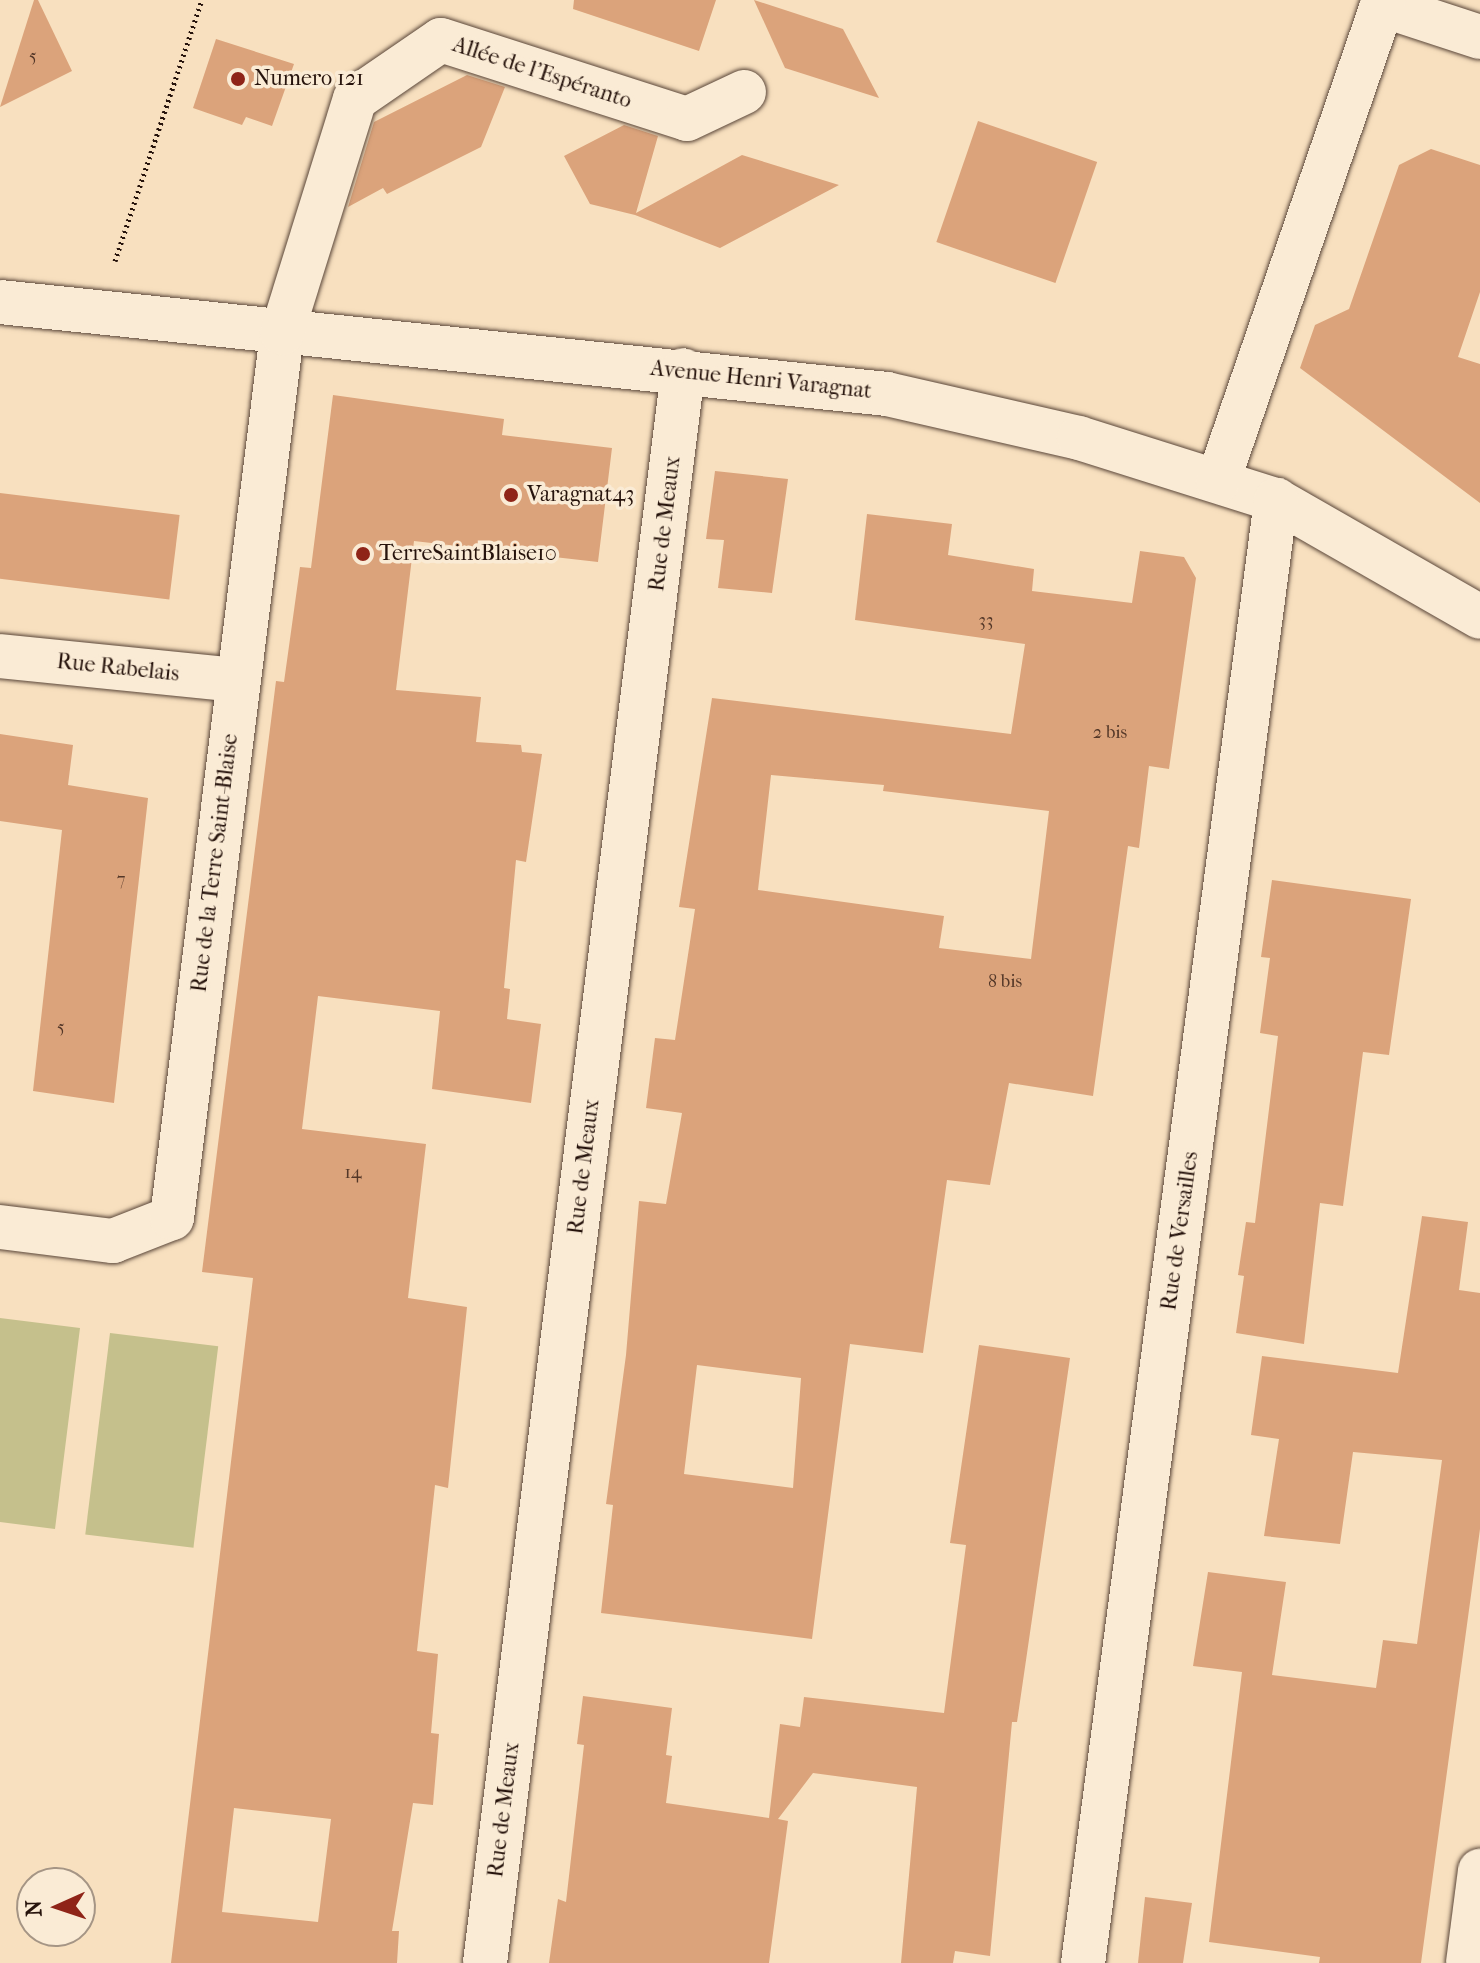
<!DOCTYPE html>
<html>
<head>
<meta charset="utf-8">
<style>
  body { margin:0 }
  #map { position:relative; width:1480px; height:1963px; overflow:hidden; background:#f8e0bf; font-family:"IM FELL French Canon",serif }
  div>[style] { position:absolute }
  .green>* { inset:0; background:#c5c08c; transform-origin:0 0 }
  .building>* { inset:0; background:#dba37b; transform-origin:0 0 }
  .path>* { height:5px; margin-top:-2.5px; transform-origin:0; background:repeating-linear-gradient(90deg,#26130c 0 2px,transparent 0 6px) }
  .roads { filter:drop-shadow(0 0 2px #5a4639) drop-shadow(0 0 2px #5a4639) }
  .minor>* { height:44px; margin:-22px; padding:0 22px; transform-origin:22px; border-radius:22px; background:#faebd5 }
  .dots>* { width:22px; height:22px; translate:-50% -50%; box-sizing:border-box; border:4px solid #faebd5; border-radius:50% }
  span { translate:-50% -50%; white-space:nowrap; text-align:center; line-height:1.15; -webkit-text-stroke:7px #faebd5; paint-order:stroke }
  .number-label { font-size:18px; color:#533728 }
  .number-label span { -webkit-text-stroke-width:0 }
  .street-label { font-size:22px; color:#26130c }
  .poi-label { font-size:22px; color:#26130c }
  .left { translate:0 -50%; text-align:left }
  .north { position:absolute; left:16px; top:1867px; width:80px; height:80px; box-sizing:border-box; background:#faebd5; border:2px solid #a59585; border-radius:50%; rotate:267deg; font-size:22px; font-weight:700; line-height:32px; text-align:center; color:#26130c }
  .north::after { content:''; display:block; margin:auto; width:28px; height:36px; background:#8f2418; clip-path:polygon(50% 0,100% 100%,50% 72%,0 100%) }
</style>
</head>
<body>
<div id="map">
  <div class="green">
    <i style="clip-path:polygon(0 1318px,80px 1328px,55px 1529px,0 1522px)"></i>
    <i style="left:110px;top:1333px;width:109px;height:203px;rotate:7deg"></i>
  </div>
  <div class="building">
    <i style="clip-path:polygon(34px 0,38px 0,72px 71px,0 107px)"></i>
    <i style="clip-path:polygon(574px 0,716px 0,699px 51px,573px 9px)"></i>
    <i style="clip-path:polygon(754px 0,843px 29px,879px 98px,785px 68px)"></i>
    <i style="clip-path:polygon(216px 39px,294px 64px,272px 126px,246px 117px,242px 125px,193px 108px)"></i>
    <i style="clip-path:polygon(467px 75px,505px 87px,481px 147px,387px 194px,383px 188px,348px 207px,374px 122px)"></i>
    <i style="left:978px;top:121px;width:126px;height:128px;rotate:19deg"></i>
    <i style="clip-path:polygon(624px 125px,658px 136px,636px 213px,742px 155px,839px 185px,720px 248px,635px 215px,590px 204px,564px 156px)"></i>
    <i style="clip-path:polygon(1431px 149px,1480px 165px,1480px 292px,1458px 357px,1480px 364px,1480px 503px,1300px 368px,1315px 325px,1349px 309px,1399px 165px)"></i>
    <i style="clip-path:polygon(evenodd,333px 395px,504px 419px,502px 435px,612px 448px,598px 562px,414px 541px,396px 690px,481px 697px,476px 742px,521px 745px,522px 752px,542px 754px,526px 862px,516px 860px,504px 988px,510px 989px,507px 1019px,541px 1024px,531px 1103px,432px 1089px,440px 1011px,318px 996px,302px 1129px,426px 1144px,408px 1298px,467px 1307px,448px 1488px,435px 1485px,417px 1651px,438px 1654px,431px 1733px,439px 1734px,433px 1805px,413px 1803px,392px 1931px,399px 1931px,397px 1963px,171px 1963px,253px 1278px,202px 1272px,276px 681px,284px 682px,300px 567px,311px 568px,333px 395px,234px 1808px,331px 1819px,318px 1922px,222px 1912px,234px 1808px)"></i>
    <i style="clip-path:polygon(715px 471px,788px 479px,772px 593px,718px 588px,724px 540px,706px 539px)"></i>
    <i style="left:0;top:493px;width:181px;height:85px;rotate:7deg"></i>
    <i style="clip-path:polygon(evenodd,867px 514px,952px 524px,948px 555px,1034px 569px,1032px 591px,1132px 603px,1140px 551px,1184px 557px,1196px 578px,1169px 769px,1149px 766px,1139px 848px,1128px 846px,1093px 1096px,1009px 1083px,990px 1185px,947px 1180px,923px 1353px,850px 1344px,812px 1639px,601px 1613px,613px 1505px,606px 1504px,626px 1355px,639px 1201px,666px 1204px,682px 1113px,646px 1108px,655px 1038px,675px 1040px,695px 909px,679px 907px,712px 698px,1011px 734px,1025px 644px,855px 620px,867px 514px,771px 775px,884px 785px,883px 791px,1049px 811px,1031px 959px,939px 948px,944px 916px,758px 890px,771px 775px,867px 514px,697px 1365px,801px 1378px,793px 1488px,684px 1474px,697px 1365px)"></i>
    <i style="clip-path:polygon(0 734px,73px 745px,68px 785px,148px 798px,114px 1103px,33px 1091px,62px 830px,0 821px)"></i>
    <i style="clip-path:polygon(1272px 880px,1411px 899px,1389px 1055px,1363px 1052px,1343px 1206px,1320px 1203px,1304px 1344px,1236px 1333px,1244px 1276px,1238px 1275px,1246px 1222px,1255px 1223px,1278px 1036px,1260px 1033px,1270px 958px,1261px 957px)"></i>
    <i style="clip-path:polygon(1422px 1216px,1468px 1222px,1459px 1290px,1480px 1293px,1480px 1529px,1421px 1963px,1319px 1963px,1320px 1957px,1209px 1942px,1242px 1672px,1193px 1666px,1208px 1572px,1286px 1582px,1272px 1675px,1376px 1688px,1383px 1640px,1417px 1644px,1442px 1460px,1353px 1452px,1340px 1544px,1264px 1536px,1279px 1439px,1251px 1435px,1262px 1356px,1398px 1373px)"></i>
    <i style="clip-path:polygon(979px 1345px,1070px 1358px,1017px 1722px,1012px 1722px,990px 1956px,955px 1951px,953px 1963px,901px 1963px,917px 1787px,813px 1773px,778px 1819px,788px 1821px,769px 1963px,549px 1963px,558px 1899px,566px 1902px,584px 1745px,577px 1744px,583px 1696px,672px 1708px,666px 1755px,672px 1756px,666px 1803px,769px 1818px,780px 1724px,800px 1727px,804px 1697px,944px 1713px,966px 1545px,950px 1543px)"></i>
    <i style="clip-path:polygon(1145px 1897px,1192px 1903px,1183px 1963px,1138px 1963px)"></i>
  </div>
  <div class="path">
    <i style="left:115px;top:261px;width:275px;rotate:-71.6deg"></i>
  </div>
  <div class="roads">
    <div class="minor">
      <i style="left:1382px;top:5px;width:103px;rotate:18.1deg"></i>
      <i style="left:0;top:302px;width:892px;rotate:5.92deg"></i>
      <i style="left:887px;top:394px;width:197px;rotate:12.9deg"></i>
      <i style="left:1079px;top:438px;width:207px;rotate:17.5deg"></i>
      <i style="left:1276px;top:500px;width:235px;rotate:29.8deg"></i>
      <i style="left:1218px;top:481px;width:509px;rotate:-70.96deg"></i>
      <i style="left:0;top:656px;width:237px;rotate:5.8deg"></i>
      <i style="left:0;top:1227px;width:114px;rotate:7.1deg"></i>
      <i style="left:113px;top:1241px;width:63px;rotate:-21.3deg"></i>
      <i style="left:172px;top:1218px;width:892px;rotate:-82.91deg"></i>
      <i style="left:282px;top:333px;width:245px;rotate:-72.7deg"></i>
      <i style="left:355px;top:99px;width:104px;rotate:-34.5deg"></i>
      <i style="left:441px;top:40px;width:258px;rotate:17.8deg"></i>
      <i style="left:687px;top:119px;width:63px;rotate:-25.3deg"></i>
      <i style="left:485px;top:1963px;width:1605px;rotate:-82.91deg"></i>
      <i style="left:1083px;top:1963px;width:1476px;rotate:-82.48deg"></i>
      <i style="left:1468px;top:1963px;width:93px;rotate:-82.6deg"></i>
    </div>
  </div>
  <div class="dots">
    <i style="left:238px;top:79px;background:#8f2418"></i>
    <i style="left:511px;top:495px;background:#8f2418"></i>
    <i style="left:363px;top:554px;background:#8f2418"></i>
  </div>
  <div class="number-label">
    <span style="left:33px;top:57px">5</span>
    <span style="left:986px;top:621px">33</span>
    <span style="left:1110px;top:733px">2 bis</span>
    <span style="left:121px;top:880px">7</span>
    <span style="left:1005px;top:982px">8 bis</span>
    <span style="left:61px;top:1028px">5</span>
    <span style="left:353px;top:1173px">14</span>
  </div>
  <div class="street-label">
    <span style="left:542px;top:73px;rotate:18deg">Allée de l'Espéranto</span>
    <span style="left:761px;top:380px;rotate:6deg">Avenue Henri Varagnat</span>
    <span style="left:665px;top:524px;rotate:-83deg">Rue de Meaux</span>
    <span style="left:118px;top:668px;rotate:6deg">Rue Rabelais</span>
    <span style="left:215px;top:863px;rotate:-83deg">Rue de la Terre Saint-Blaise</span>
    <span style="left:584px;top:1167px;rotate:-83deg">Rue de Meaux</span>
    <span style="left:1180px;top:1231px;rotate:-82deg">Rue de Versailles</span>
    <span style="left:504px;top:1810px;rotate:-83deg">Rue de Meaux</span>
  </div>
  <div class="poi-label">
    <span class="left" style="left:254px;top:79px">Numero 121</span>
    <span class="left" style="left:527px;top:495px">Varagnat43</span>
    <span class="left" style="left:379px;top:554px">TerreSaintBlaise10</span>
  </div>
  <div class="north">N</div>
</div>
</body>
</html>
